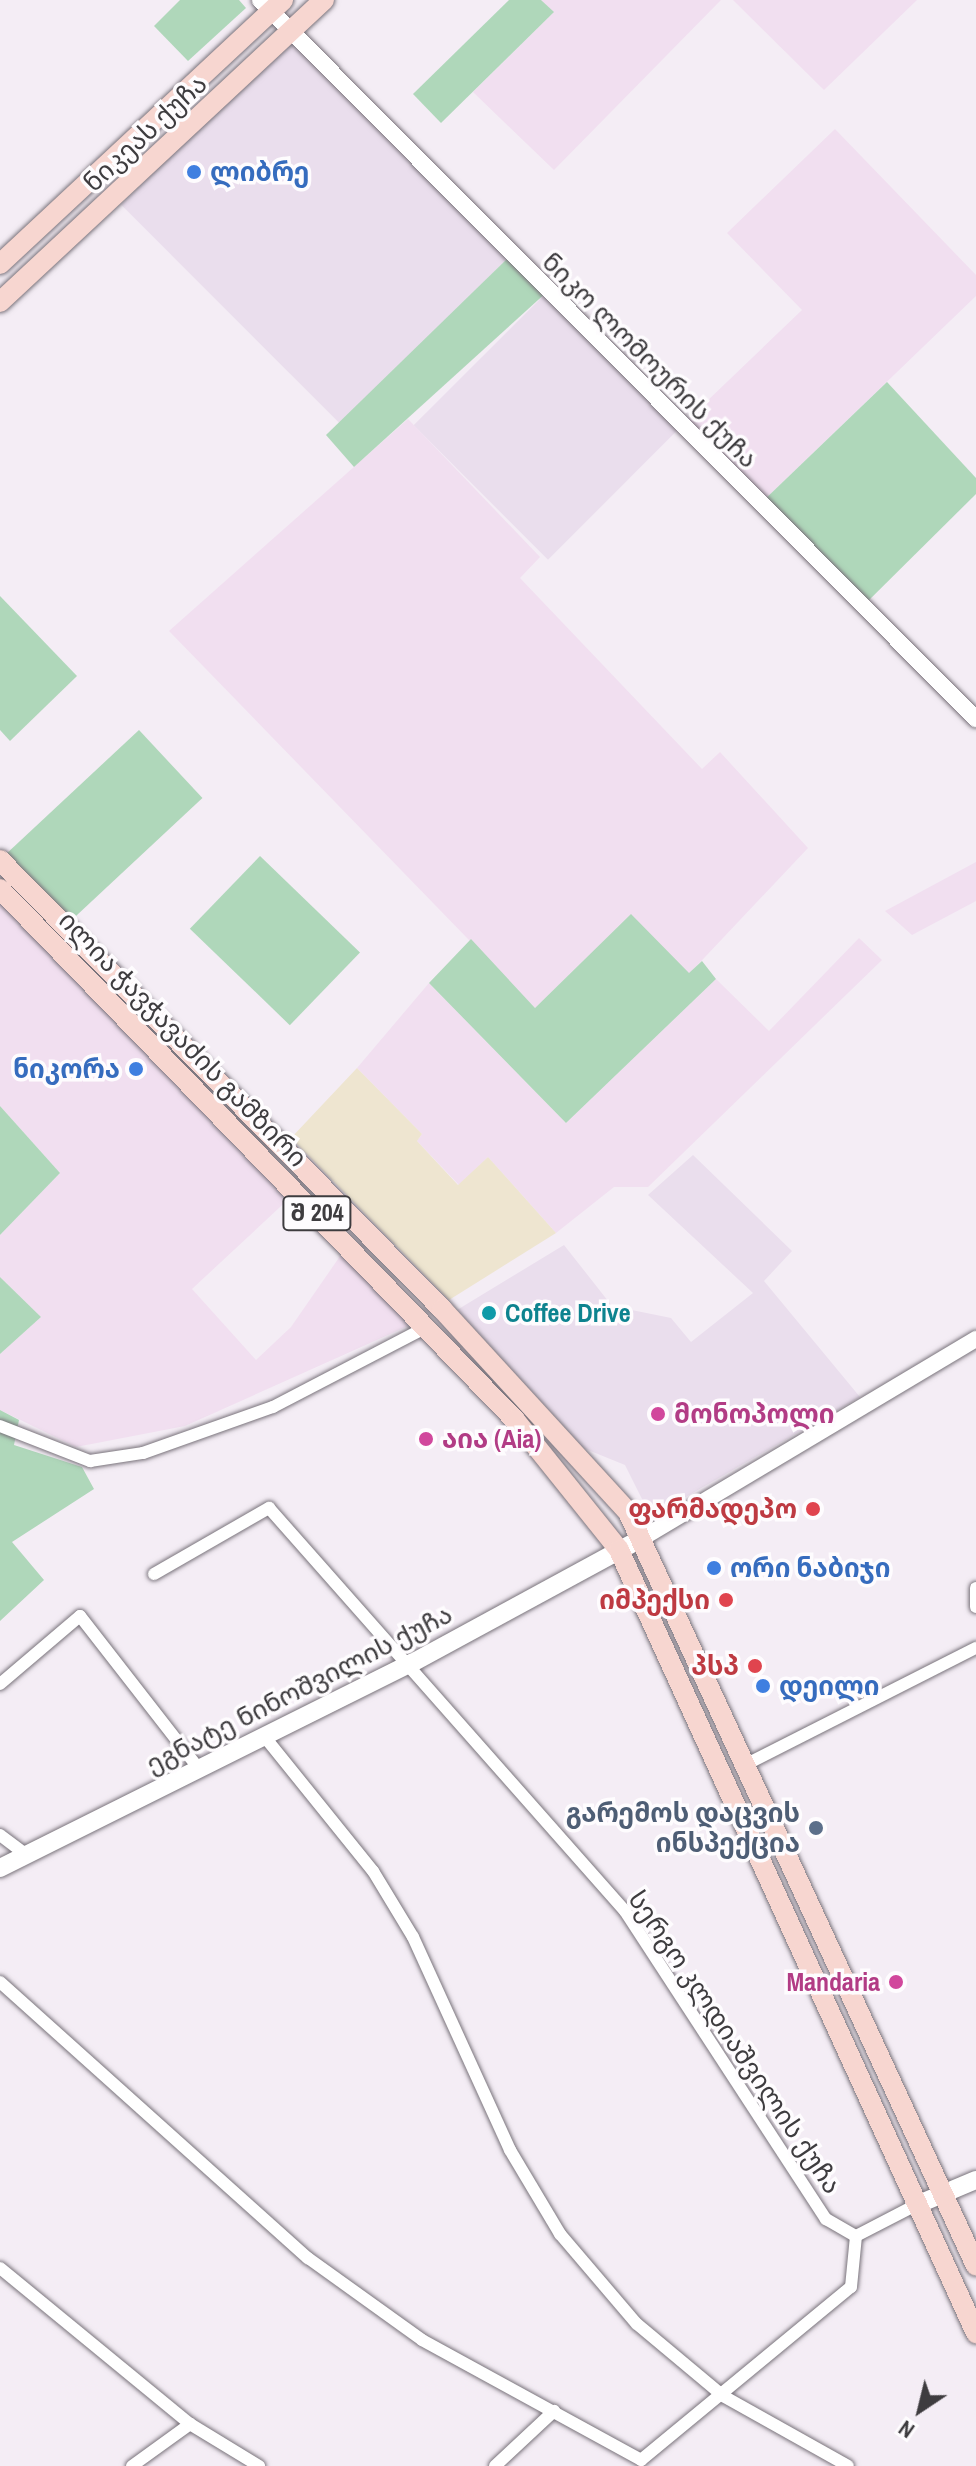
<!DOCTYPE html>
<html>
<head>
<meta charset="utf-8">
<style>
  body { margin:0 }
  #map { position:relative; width:976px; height:2466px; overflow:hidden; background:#f4edf5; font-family:"Archivo Narrow","Noto Sans Georgian",sans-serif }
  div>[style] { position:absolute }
  .built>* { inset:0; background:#eadeed; transform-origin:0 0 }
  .industrial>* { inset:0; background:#f1dff0 }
  .education>* { inset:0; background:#eee5d0 }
  .green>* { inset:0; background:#afd7ba; transform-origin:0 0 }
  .roads { filter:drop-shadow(0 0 2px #79737b) drop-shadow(0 0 2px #79737b) }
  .minor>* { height:12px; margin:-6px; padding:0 6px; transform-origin:6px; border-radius:6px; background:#fff }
  .tertiary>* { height:16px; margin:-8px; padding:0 8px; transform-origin:8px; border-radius:8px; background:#fff }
  .secondary>* { height:18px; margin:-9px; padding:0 9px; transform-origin:9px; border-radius:9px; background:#fff }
  .primary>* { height:20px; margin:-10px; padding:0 10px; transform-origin:10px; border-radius:10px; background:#f7d6d0 }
  .dots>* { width:22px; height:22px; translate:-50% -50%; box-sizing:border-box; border:4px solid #fefcfe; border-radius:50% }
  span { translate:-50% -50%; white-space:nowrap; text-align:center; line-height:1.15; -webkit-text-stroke:7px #fefcfe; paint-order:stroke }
  .shield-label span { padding:2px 6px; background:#fefcfe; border:2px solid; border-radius:6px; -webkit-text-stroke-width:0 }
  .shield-label { font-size:24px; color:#3e3c3f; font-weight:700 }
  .street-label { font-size:26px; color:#3e3c3f }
  .shop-label { font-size:26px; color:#366cbe; font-weight:700 }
  .left { translate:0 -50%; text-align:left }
  .right { translate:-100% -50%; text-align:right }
  .culture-label { font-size:26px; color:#0d838f; font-weight:700 }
  .hotel-label { font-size:26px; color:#b23c85; font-weight:700 }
  .health-label { font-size:26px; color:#be3a42; font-weight:700 }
  .service-label { font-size:26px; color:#4e5e75; font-weight:700 }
  .north { position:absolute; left:880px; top:2370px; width:80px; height:80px; -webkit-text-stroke:6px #fefcfe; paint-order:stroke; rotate:215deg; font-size:22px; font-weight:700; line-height:32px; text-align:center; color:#3e3c3f }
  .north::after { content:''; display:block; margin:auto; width:28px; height:36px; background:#3e3c3f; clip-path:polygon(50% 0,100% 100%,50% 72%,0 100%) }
</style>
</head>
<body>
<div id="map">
  <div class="built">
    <i style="left:293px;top:33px;width:311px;height:243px;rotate:45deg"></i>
    <i style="left:548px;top:291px;width:190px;height:190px;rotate:45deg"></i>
    <i style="clip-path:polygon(693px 1155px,792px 1251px,764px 1281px,860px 1397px,651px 1517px,625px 1465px,583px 1448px,457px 1310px,564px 1245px,612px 1306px,671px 1318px,691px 1342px,753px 1293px,648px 1195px)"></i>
  </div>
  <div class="industrial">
    <i style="clip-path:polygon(541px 0,721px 0,554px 170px,473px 92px,553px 13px)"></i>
    <i style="clip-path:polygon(733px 0,917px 0,824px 90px)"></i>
    <i style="clip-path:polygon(835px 129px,976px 275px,976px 296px,759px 505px,681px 426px,802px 310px,727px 233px)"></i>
    <i style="clip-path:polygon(408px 419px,540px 557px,520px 578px,702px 769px,720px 752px,808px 848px,689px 974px,631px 915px,535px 1008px,169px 631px)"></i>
    <i style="clip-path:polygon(976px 862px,976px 901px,912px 935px,885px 911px)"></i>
    <i style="clip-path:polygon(0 897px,294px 1194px,192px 1289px,256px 1360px,291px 1327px,345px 1249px,417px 1322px,185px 1426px,76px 1447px,0 1410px,0 1354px,41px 1317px,0 1277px,0 1235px,60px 1173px,0 1106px)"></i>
    <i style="clip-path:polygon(859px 938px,882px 960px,648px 1187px,614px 1187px,556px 1233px,488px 1157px,459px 1185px,417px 1141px,422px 1134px,357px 1068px,429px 983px,566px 1123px,716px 979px,769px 1031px)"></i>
  </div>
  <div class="education">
    <i style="clip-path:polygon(357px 1068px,422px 1134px,417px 1141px,458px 1185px,488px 1157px,556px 1233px,449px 1300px,291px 1138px)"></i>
  </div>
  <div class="green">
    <i style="clip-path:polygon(180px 0,239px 0,246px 8px,188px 61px,154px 26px)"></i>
    <i style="clip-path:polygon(509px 0,541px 0,554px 12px,441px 123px,413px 94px)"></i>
    <i style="clip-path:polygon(512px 254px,548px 291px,354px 467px,326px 435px)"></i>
    <i style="clip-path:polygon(887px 382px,976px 478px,976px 494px,861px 608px,759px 505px)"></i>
    <i style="clip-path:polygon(0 596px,77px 676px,10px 741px,0 730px)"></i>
    <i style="left:139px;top:730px;width:93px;height:181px;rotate:47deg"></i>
    <i style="left:260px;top:856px;width:139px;height:101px;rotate:44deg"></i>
    <i style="clip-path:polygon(631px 914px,689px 973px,702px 961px,716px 979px,566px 1123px,429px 983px,471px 939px,535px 1008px)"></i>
    <i style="clip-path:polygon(0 1106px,60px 1173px,0 1235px)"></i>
    <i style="clip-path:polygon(0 1277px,41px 1317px,0 1354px)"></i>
    <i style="clip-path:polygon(0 1410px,19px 1420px,14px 1445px,82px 1467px,94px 1489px,12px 1542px,44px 1580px,0 1621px)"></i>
  </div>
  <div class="roads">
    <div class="minor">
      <i style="left:0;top:1426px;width:97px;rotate:21.3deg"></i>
      <i style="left:90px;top:1461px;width:54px;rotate:-8.6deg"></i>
      <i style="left:143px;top:1453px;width:138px;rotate:-19.5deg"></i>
      <i style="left:273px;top:1407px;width:174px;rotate:-27.5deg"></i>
      <i style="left:154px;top:1574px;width:133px;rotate:-29.9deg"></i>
      <i style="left:269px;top:1508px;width:538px;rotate:48.54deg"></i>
      <i style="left:625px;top:1911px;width:368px;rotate:56.9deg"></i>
      <i style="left:826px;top:2219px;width:34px;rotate:30deg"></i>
      <i style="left:976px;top:1588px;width:19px;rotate:90deg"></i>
      <i style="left:0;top:1684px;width:105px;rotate:-40.4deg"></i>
      <i style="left:80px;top:1616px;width:194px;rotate:52.1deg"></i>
      <i style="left:264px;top:1736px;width:174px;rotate:51.1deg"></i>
      <i style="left:373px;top:1871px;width:77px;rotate:58.8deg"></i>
      <i style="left:413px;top:1937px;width:234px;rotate:65.5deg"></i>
      <i style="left:510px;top:2150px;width:98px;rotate:59.2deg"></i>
      <i style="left:560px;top:2234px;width:118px;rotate:49.5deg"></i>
      <i style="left:637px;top:2324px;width:112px;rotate:39.9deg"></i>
      <i style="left:723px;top:2396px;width:143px;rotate:29.2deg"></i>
      <i style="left:747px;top:1764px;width:257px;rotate:-26.9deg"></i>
      <i style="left:0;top:1835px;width:31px;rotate:37deg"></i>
      <i style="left:0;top:1982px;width:414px;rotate:41.9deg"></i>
      <i style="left:308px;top:2258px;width:140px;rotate:35.7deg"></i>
      <i style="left:422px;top:2340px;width:250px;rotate:28.7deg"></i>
      <i style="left:641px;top:2460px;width:272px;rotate:-39.5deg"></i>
      <i style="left:851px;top:2287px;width:51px;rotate:-84.4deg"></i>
      <i style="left:856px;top:2236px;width:65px;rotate:-27.3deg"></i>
      <i style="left:0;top:2268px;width:246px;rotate:39.4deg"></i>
      <i style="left:190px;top:2424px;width:81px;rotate:31.3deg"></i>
      <i style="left:132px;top:2466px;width:72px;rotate:-35.9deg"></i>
      <i style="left:495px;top:2466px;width:81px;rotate:-43deg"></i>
    </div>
    <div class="tertiary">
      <i style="left:260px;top:0;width:1015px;rotate:45.12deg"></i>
      <i style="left:644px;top:1537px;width:387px;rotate:-30.8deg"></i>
    </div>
    <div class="secondary">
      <i style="left:0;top:1868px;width:460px;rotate:-26.5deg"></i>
      <i style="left:412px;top:1663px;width:264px;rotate:-28.5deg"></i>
      <i style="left:914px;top:2206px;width:67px;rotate:-22.8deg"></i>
    </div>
    <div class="primary">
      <i style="left:0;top:264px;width:387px;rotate:-43deg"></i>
      <i style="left:0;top:302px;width:443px;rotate:-43deg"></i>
      <i style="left:0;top:860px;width:630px;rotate:45.45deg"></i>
      <i style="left:442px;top:1309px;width:275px;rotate:47.5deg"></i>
      <i style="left:628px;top:1512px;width:830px;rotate:65.22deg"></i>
      <i style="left:0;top:889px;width:740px;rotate:45.88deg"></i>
      <i style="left:515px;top:1420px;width:166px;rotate:51.3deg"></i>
      <i style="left:619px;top:1550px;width:861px;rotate:65.49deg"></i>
    </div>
  </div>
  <div class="dots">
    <i style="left:194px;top:172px;background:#3f7fe0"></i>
    <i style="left:136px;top:1069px;background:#3f7fe0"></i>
    <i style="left:489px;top:1313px;background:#0f9aa8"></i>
    <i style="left:658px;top:1414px;background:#d1479c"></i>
    <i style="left:426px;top:1439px;background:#d1479c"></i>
    <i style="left:813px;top:1509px;background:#e0444e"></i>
    <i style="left:714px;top:1568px;background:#3f7fe0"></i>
    <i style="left:726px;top:1600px;background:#e0444e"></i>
    <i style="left:755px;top:1666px;background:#e0444e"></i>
    <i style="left:763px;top:1686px;background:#3f7fe0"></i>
    <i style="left:816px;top:1828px;background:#5c6f8a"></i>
    <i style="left:896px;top:1982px;background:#d1479c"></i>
  </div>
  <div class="shield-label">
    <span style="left:317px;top:1213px">შ 204</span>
  </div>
  <div class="street-label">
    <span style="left:145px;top:133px;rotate:-43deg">ნიკეას ქუჩა</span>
    <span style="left:650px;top:360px;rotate:45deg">ნიკო ლომოურის ქუჩა</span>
    <span style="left:183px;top:1039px;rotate:46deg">ილია ჭავჭავაძის გამზირი</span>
    <span style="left:299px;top:1689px;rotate:-27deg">ეგნატე ნინოშვილის ქუჩა</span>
    <span style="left:735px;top:2042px;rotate:56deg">სერგო კლდიაშვილის ქუჩა</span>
  </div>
  <div class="shop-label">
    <span class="left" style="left:210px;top:172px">ლიბრე</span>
    <span class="right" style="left:120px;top:1069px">ნიკორა</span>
    <span class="left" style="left:730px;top:1568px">ორი ნაბიჯი</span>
    <span class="left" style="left:779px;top:1686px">დეილი</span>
  </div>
  <div class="culture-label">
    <span class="left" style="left:505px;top:1313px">Coffee Drive</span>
  </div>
  <div class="hotel-label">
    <span class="left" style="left:674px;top:1414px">მონოპოლი</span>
    <span class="left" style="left:442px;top:1439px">აია (Aia)</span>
    <span class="right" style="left:880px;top:1982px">Mandaria</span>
  </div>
  <div class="health-label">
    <span class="right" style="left:797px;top:1509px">ფარმადეპო</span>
    <span class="right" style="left:710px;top:1600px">იმპექსი</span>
    <span class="right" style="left:739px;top:1666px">პსპ</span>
  </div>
  <div class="service-label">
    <span class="right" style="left:800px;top:1828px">გარემოს დაცვის<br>ინსპექცია</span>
  </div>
  <div class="north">N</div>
</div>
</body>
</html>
